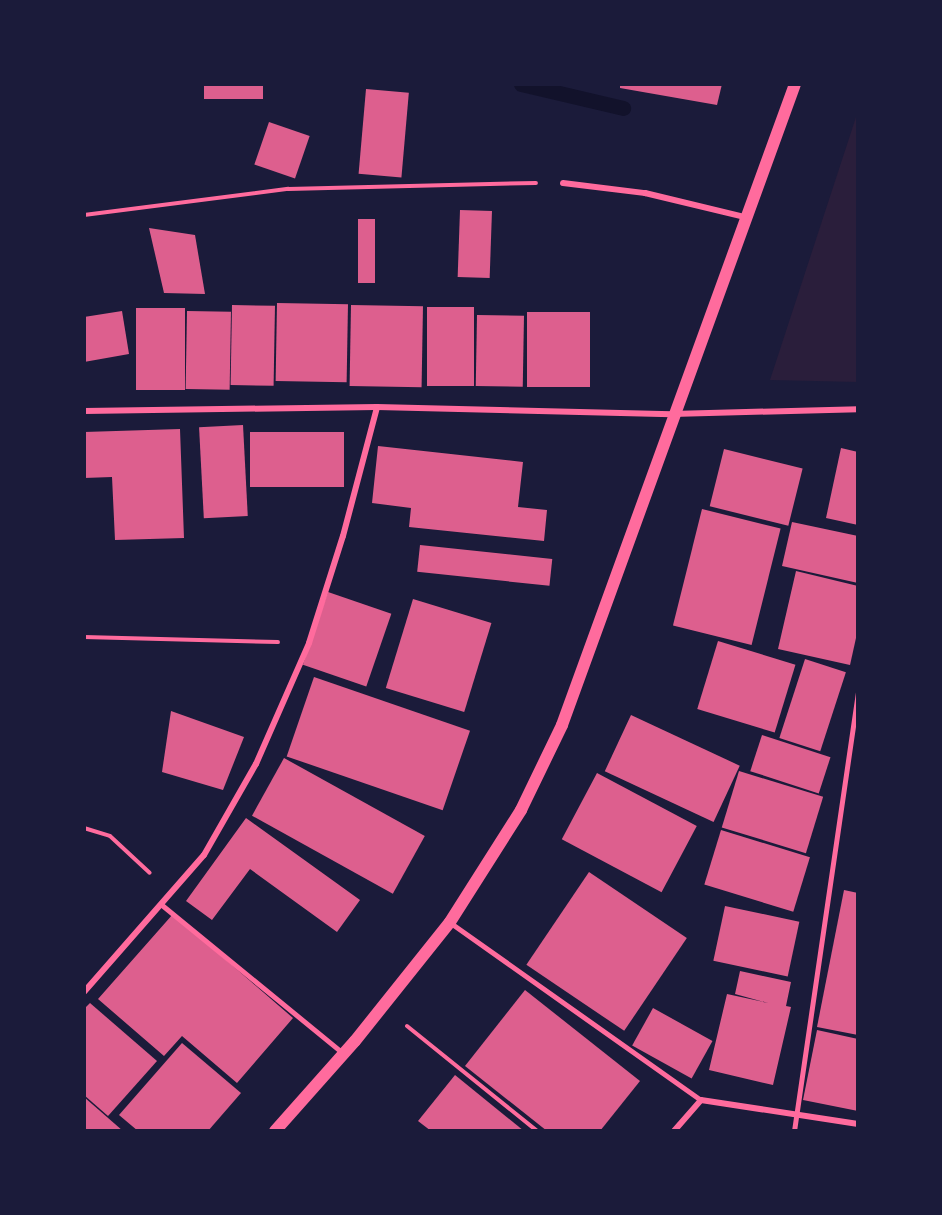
<!DOCTYPE html>
<html>
<head>
<meta charset="utf-8">
<style>
  body { margin:0 }
  #map { position:relative; width:942px; height:1215px; overflow:hidden; background:#1b1b3a; font-family:Montserrat,sans-serif }
  div>[style] { position:absolute }
  .green>* { inset:0; background:#2a1e3b }
  .stream>* { height:15px; margin:-7.5px; padding:0 7.5px; transform-origin:7.5px; border-radius:7.5px; background:#12122b }
  .building>* { inset:0; background:#dd5f8e; transform-origin:0 0 }
  .path>* { height:4px; margin:-2px; padding:0 2px; transform-origin:2px; border-radius:2px; background:#ff6b9d }
  .service>* { height:4.5px; margin:-2.25px; padding:0 2.25px; transform-origin:2.25px; border-radius:2.25px; background:#ff6b9d }
  .minor>* { height:6px; margin:-3px; padding:0 3px; transform-origin:3px; border-radius:3px; background:#ff6b9d }
  .secondary>* { height:12px; margin:-6px; padding:0 6px; transform-origin:6px; border-radius:6px; background:#ff6b9d }
  span { translate:-50% -50%; white-space:nowrap; text-align:center; line-height:1.15; -webkit-text-stroke:4.5px #1b1b3a; paint-order:stroke }
  .frame { position:absolute; inset:0; border:86px solid #1b1b3a; pointer-events:none }
</style>
</head>
<body>
<div id="map">
  <div class="green">
    <i style="clip-path:polygon(858px 111px,858px 382px,770px 380px)"></i>
  </div>
  <div class="stream">
    <i style="left:521px;top:84px;width:105px;rotate:13.2deg"></i>
  </div>
  <div class="building">
    <i style="left:204px;top:84px;width:59px;height:15px"></i>
    <i style="clip-path:polygon(620px 84px,722px 84px,717px 105px,620px 88px)"></i>
    <i style="left:366px;top:89px;width:43px;height:85px;rotate:5deg"></i>
    <i style="left:269px;top:122px;width:43px;height:45px;rotate:19deg"></i>
    <i style="left:460px;top:210px;width:32px;height:67px;rotate:2deg"></i>
    <i style="left:358px;top:219px;width:17px;height:64px"></i>
    <i style="clip-path:polygon(149px 228px,195px 235px,205px 294px,164px 293px)"></i>
    <i style="left:277px;top:303px;width:71px;height:78px;rotate:1deg"></i>
    <i style="left:232px;top:305px;width:43px;height:80px;rotate:1deg"></i>
    <i style="left:351px;top:305px;width:72px;height:81px;rotate:1deg"></i>
    <i style="left:427px;top:307px;width:47px;height:79px"></i>
    <i style="left:136px;top:308px;width:49px;height:82px"></i>
    <i style="clip-path:polygon(122px 311px,129px 354px,84px 362px,84px 317px)"></i>
    <i style="left:187px;top:311px;width:44px;height:78px;rotate:1deg"></i>
    <i style="left:527px;top:312px;width:63px;height:75px"></i>
    <i style="left:477px;top:315px;width:47px;height:71px;rotate:1deg"></i>
    <i style="left:243px;top:425px;width:91px;height:44px;rotate:87deg"></i>
    <i style="clip-path:polygon(180px 429px,184px 538px,115px 540px,112px 477px,84px 478px,84px 432px)"></i>
    <i style="left:250px;top:432px;width:94px;height:55px"></i>
    <i style="clip-path:polygon(378px 446px,523px 462px,518px 507px,547px 510px,544px 541px,409px 527px,411px 508px,372px 503px)"></i>
    <i style="clip-path:polygon(841px 448px,858px 452px,858px 525px,826px 518px)"></i>
    <i style="left:724px;top:449px;width:81px;height:59px;rotate:14deg"></i>
    <i style="left:702px;top:509px;width:81px;height:120px;rotate:14deg"></i>
    <i style="clip-path:polygon(792px 522px,858px 536px,858px 583px,782px 566px)"></i>
    <i style="left:420px;top:545px;width:133px;height:27px;rotate:6deg"></i>
    <i style="clip-path:polygon(796px 571px,858px 586px,858px 629px,850px 665px,778px 649px)"></i>
    <i style="left:328px;top:592px;width:67px;height:77px;rotate:19deg"></i>
    <i style="left:413px;top:599px;width:82px;height:93px;rotate:17deg"></i>
    <i style="left:718px;top:641px;width:81px;height:71px;rotate:17deg"></i>
    <i style="left:805px;top:659px;width:43px;height:83px;rotate:18deg"></i>
    <i style="left:314px;top:677px;width:165px;height:84px;rotate:19deg"></i>
    <i style="clip-path:polygon(171px 711px,244px 737px,223px 790px,162px 772px)"></i>
    <i style="left:631px;top:715px;width:120px;height:62px;rotate:25deg"></i>
    <i style="left:762px;top:735px;width:72px;height:38px;rotate:18deg"></i>
    <i style="left:284px;top:758px;width:161px;height:66px;rotate:29deg"></i>
    <i style="left:739px;top:771px;width:88px;height:59px;rotate:17deg"></i>
    <i style="left:597px;top:773px;width:113px;height:75px;rotate:28deg"></i>
    <i style="clip-path:polygon(246px 818px,360px 900px,337px 932px,250px 869px,212px 920px,186px 901px)"></i>
    <i style="left:721px;top:830px;width:93px;height:57px;rotate:17deg"></i>
    <i style="left:589px;top:872px;width:118px;height:112px;rotate:34deg"></i>
    <i style="clip-path:polygon(844px 890px,858px 893px,858px 1035px,817px 1027px)"></i>
    <i style="left:725px;top:906px;width:76px;height:56px;rotate:12deg"></i>
    <i style="clip-path:polygon(173px 914px,293px 1018px,237px 1083px,182px 1036px,164px 1056px,98px 999px)"></i>
    <i style="clip-path:polygon(740px 971px,791px 982px,786px 1006px,791px 1007px,773px 1085px,709px 1070px,727px 994px,768px 1003px,735px 994px)"></i>
    <i style="clip-path:polygon(525px 990px,640px 1081px,600px 1131px,547px 1131px,465px 1066px)"></i>
    <i style="clip-path:polygon(90px 1003px,157px 1061px,108px 1116px,84px 1095px,84px 1009px)"></i>
    <i style="left:653px;top:1008px;width:68px;height:43px;rotate:29deg"></i>
    <i style="clip-path:polygon(817px 1030px,858px 1039px,858px 1111px,803px 1100px)"></i>
    <i style="clip-path:polygon(182px 1043px,241px 1093px,208px 1131px,138px 1131px,119px 1115px)"></i>
    <i style="clip-path:polygon(455px 1075px,524px 1131px,431px 1131px,418px 1121px)"></i>
    <i style="clip-path:polygon(84px 1097px,123px 1131px,84px 1131px)"></i>
  </div>
  <div class="path">
    <i style="left:84px;top:215px;width:206px;rotate:-7.3deg"></i>
    <i style="left:288px;top:189px;width:248px;rotate:-1.4deg"></i>
    <i style="left:84px;top:637px;width:194px;rotate:1.5deg"></i>
    <i style="left:84px;top:828px;width:27px;rotate:17deg"></i>
    <i style="left:110px;top:836px;width:54px;rotate:42.8deg"></i>
    <i style="left:407px;top:1026px;width:167px;rotate:38.9deg"></i>
  </div>
  <div class="service">
    <i style="left:161px;top:904px;width:237px;rotate:39.3deg"></i>
    <i style="left:451px;top:923px;width:306px;rotate:35.3deg"></i>
    <i style="left:794px;top:1131px;width:444px;rotate:-81.7deg"></i>
  </div>
  <div class="minor">
    <i style="left:563px;top:183px;width:83px;rotate:7deg"></i>
    <i style="left:645px;top:193px;width:103px;rotate:13.5deg"></i>
    <i style="left:84px;top:411px;width:293px;rotate:-0.8deg"></i>
    <i style="left:377px;top:407px;width:295px;rotate:1.4deg"></i>
    <i style="left:672px;top:414px;width:186px;rotate:-1.5deg"></i>
    <i style="left:84px;top:992px;width:182px;rotate:-48.8deg"></i>
    <i style="left:204px;top:855px;width:105px;rotate:-60.3deg"></i>
    <i style="left:256px;top:764px;width:132px;rotate:-66.3deg"></i>
    <i style="left:309px;top:643px;width:112px;rotate:-72.4deg"></i>
    <i style="left:343px;top:536px;width:133px;rotate:-75.2deg"></i>
    <i style="left:674px;top:1131px;width:41px;rotate:-48.9deg"></i>
    <i style="left:701px;top:1100px;width:159px;rotate:8.7deg"></i>
  </div>
  <div class="secondary">
    <i style="left:275px;top:1131px;width:120px;rotate:-48.4deg"></i>
    <i style="left:355px;top:1041px;width:152px;rotate:-51.4deg"></i>
    <i style="left:450px;top:922px;width:133px;rotate:-57.6deg"></i>
    <i style="left:521px;top:810px;width:94px;rotate:-64.2deg"></i>
    <i style="left:562px;top:725px;width:682px;rotate:-70.02deg"></i>
  </div>
  <div class="frame"></div>
</div>
</body>
</html>
